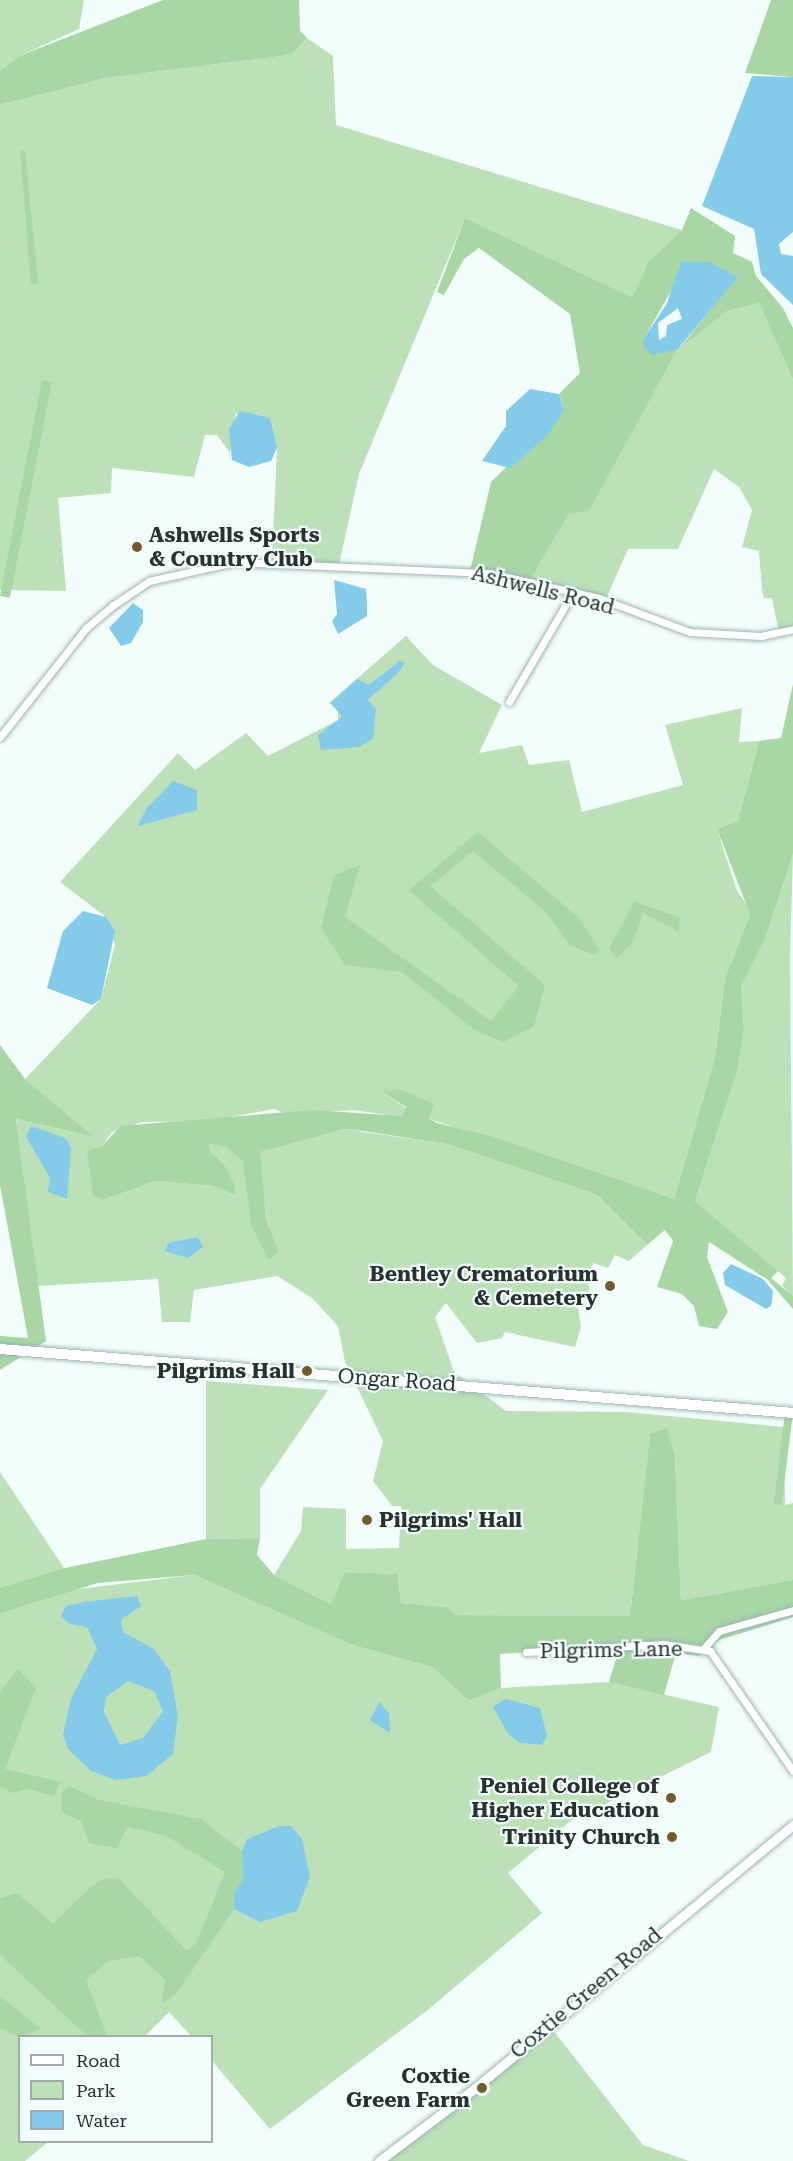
<!DOCTYPE html>
<html>
<head>
<meta charset="utf-8">
<style>
  body { margin:0 }
  #map { position:relative; width:793px; height:2161px; overflow:hidden; background:#f3fefc; font-family:"Roboto Serif",serif }
  div>[style] { position:absolute }
  .green>* { inset:0; background:#bce1b9 }
  .forest>* { inset:0; background:#a8d6a5; transform-origin:0 0 }
  .water>* { inset:0; background:#84cbea }
  .roads { filter:drop-shadow(0 0 2px #9cb5b2) drop-shadow(0 0 2px #9cb5b2) }
  .street>* { height:7px; margin:-3.5px; padding:0 3.5px; transform-origin:3.5px; border-radius:3.5px; background:#fff }
  .secondary>* { height:9px; margin:-4.5px; padding:0 4.5px; transform-origin:4.5px; border-radius:4.5px; background:#fff }
  .primary>* { height:10px; margin:-5px; padding:0 5px; transform-origin:5px; border-radius:5px; background:#fff }
  .dots>* { width:16px; height:16px; translate:-50% -50%; box-sizing:border-box; border:3px solid #f3fefc; border-radius:50% }
  span { translate:-50% -50%; white-space:nowrap; text-align:center; line-height:1.15; -webkit-text-stroke:4.5px #f3fefc; paint-order:stroke }
  .poi-label { font-size:21px; color:#27312f; font-weight:700 }
  .left { translate:0 -50%; text-align:left }
  .right { translate:-100% -50%; text-align:right }
  .street-label { font-size:21px; color:#27312f }
  .legend { position:absolute; left:18px; top:2035px; width:195px; height:108px; box-sizing:border-box; background:#f3fefc; border:2px solid #a1acaa; margin:0; padding:8px 10px; list-style:none; font-size:18px; color:#27312f }
  .legend li { display:flex; align-items:center; gap:12px; height:30px }
  .legend b { width:30px; border:2px solid #a1acaa }
</style>
</head>
<body>
<div id="map">
  <div class="green">
    <i style="clip-path:polygon(0 0,84px 0,79px 29px,19px 56px,0 71px)"></i>
    <i style="clip-path:polygon(307px 38px,333px 56px,336px 125px,682px 230px,648px 262px,632px 297px,465px 218px,359px 474px,338px 569px,272px 561px,277px 448px,236px 413px,230px 453px,217px 435px,205px 435px,194px 477px,112px 468px,111px 493px,58px 498px,66px 591px,0 590px,0 105px,106px 78px,291px 55px)"></i>
    <i style="clip-path:polygon(759px 303px,793px 380px,793px 629px,779px 634px,772px 598px,764px 598px,762px 590px,759px 551px,742px 547px,752px 510px,739px 487px,714px 469px,678px 549px,628px 549px,605px 601px,529px 582px,569px 514px,589px 510px,678px 349px,727px 311px)"></i>
    <i style="clip-path:polygon(406px 636px,433px 665px,502px 705px,479px 753px,522px 745px,529px 765px,569px 760px,582px 812px,683px 785px,665px 725px,742px 708px,739px 742px,759px 741px,738px 821px,717px 829px,737px 891px,751px 911px,725px 978px,715px 1057px,674px 1199px,429px 1119px,399px 1089px,383px 1093px,406px 1108px,403px 1117px,352px 1110px,289px 1115px,274px 1109px,209px 1121px,142px 1122px,112px 1132px,102px 1146px,88px 1151px,103px 1200px,156px 1181px,216px 1186px,234px 1196px,235px 1185px,224px 1164px,209px 1150px,209px 1144px,227px 1147px,243px 1162px,248px 1189px,274px 1233px,266px 1219px,259px 1152px,345px 1129px,451px 1145px,597px 1195px,647px 1245px,629px 1261px,615px 1255px,608px 1268px,593px 1263px,587px 1279px,590px 1289px,578px 1308px,581px 1327px,575px 1347px,505px 1332px,502px 1338px,477px 1343px,446px 1303px,435px 1317px,454px 1372px,506px 1411px,626px 1412px,784px 1427px,785px 1505px,793px 1503px,793px 1580px,681px 1600px,675px 1458px,650px 1435px,630px 1616px,457px 1615px,447px 1607px,401px 1603px,398px 1574px,346px 1572px,331px 1604px,274px 1575px,301px 1531px,303px 1507px,346px 1509px,346px 1549px,399px 1548px,401px 1506px,392px 1506px,373px 1481px,383px 1441px,345px 1362px,338px 1326px,312px 1298px,277px 1276px,194px 1290px,190px 1322px,162px 1322px,158px 1279px,38px 1286px,16px 1119px,93px 1137px,25px 1079px,101px 999px,115px 945px,106px 917px,60px 882px,178px 753px,195px 770px,246px 733px,268px 756px,338px 720px,338px 710px,329px 703px)"></i>
    <i style="clip-path:polygon(793px 854px,790px 957px,793px 1296px,782px 1286px,786px 1278px,695px 1201px,737px 1072px,744px 1029px,741px 987px,765px 939px)"></i>
    <i style="clip-path:polygon(206px 1381px,328px 1390px,260px 1489px,260px 1538px,206px 1539px)"></i>
    <i style="clip-path:polygon(0 1472px,78px 1589px,194px 1575px,352px 1645px,432px 1667px,469px 1701px,501px 1688px,609px 1682px,719px 1707px,711px 1752px,569px 1822px,508px 1873px,542px 1913px,429px 2009px,270px 2129px,212px 2061px,212px 2036px,191px 2036px,169px 2012px,145px 2036px,20px 2036px,20px 2142px,48px 2142px,25px 2161px,0 2161px)"></i>
    <i style="clip-path:polygon(549px 2025px,643px 2145px,689px 2161px,379px 2161px)"></i>
  </div>
  <div class="forest">
    <i style="clip-path:polygon(163px 0,299px 0,300px 31px,307px 38px,291px 55px,106px 78px,0 105px,0 71px,19px 56px)"></i>
    <i style="clip-path:polygon(771px 0,793px 0,793px 77px,745px 73px)"></i>
    <i style="clip-path:polygon(25px 150px,38px 283px,31px 284px,20px 151px)"></i>
    <i style="clip-path:polygon(691px 208px,735px 236px,733px 253px,752px 262px,756px 276px,783px 308px,793px 328px,793px 380px,759px 303px,727px 311px,679px 349px,737px 277px,716px 269px,676px 282px,645px 337px,678px 349px,589px 511px,569px 514px,529px 582px,470px 571px,491px 482px,564px 410px,559px 394px,580px 373px,570px 314px,479px 248px,464px 259px,444px 295px,437px 292px,465px 218px,632px 297px,648px 262px,682px 230px)"></i>
    <i style="left:42px;top:380px;width:10px;height:220px;rotate:11deg"></i>
    <i style="clip-path:polygon(793px 684px,793px 854px,765px 939px,741px 987px,744px 1029px,737px 1072px,695px 1201px,778px 1271px,771px 1278px,793px 1296px,793px 1309px,768px 1280px,709px 1242px,707px 1257px,728px 1312px,717px 1329px,699px 1326px,694px 1306px,682px 1294px,657px 1287px,673px 1241px,665px 1230px,647px 1245px,597px 1195px,451px 1145px,364px 1131px,345px 1129px,260px 1152px,266px 1219px,278px 1252px,269px 1260px,251px 1225px,243px 1162px,227px 1147px,209px 1144px,209px 1150px,224px 1164px,235px 1185px,235px 1196px,215px 1186px,156px 1181px,103px 1200px,93px 1195px,87px 1151px,102px 1146px,121px 1126px,312px 1110px,402px 1116px,406px 1107px,382px 1092px,399px 1089px,434px 1104px,429px 1119px,437px 1123px,494px 1137px,674px 1199px,715px 1057px,725px 978px,750px 914px,717px 829px,738px 821px,759px 741px,781px 738px)"></i>
    <i style="clip-path:polygon(478px 832px,579px 918px,600px 950px,593px 955px,569px 944px,546px 912px,473px 851px,430px 886px,545px 985px,534px 1026px,504px 1042px,476px 1031px,402px 972px,345px 965px,321px 928px,334px 875px,360px 865px,345px 917px,491px 1021px,519px 986px,409px 890px)"></i>
    <i style="clip-path:polygon(634px 901px,680px 918px,679px 932px,643px 913px,634px 941px,617px 958px,609px 949px)"></i>
    <i style="clip-path:polygon(0 1045px,25px 1079px,94px 1137px,16px 1119px,46px 1341px,0 1370px,0 1336px,28px 1338px,0 1185px)"></i>
    <i style="left:785px;top:1412px;width:8px;height:93px;rotate:7deg"></i>
    <i style="clip-path:polygon(667px 1428px,675px 1458px,681px 1600px,793px 1580px,793px 1617px,719px 1640px,699px 1656px,676px 1653px,664px 1695px,609px 1682px,620px 1646px,500px 1654px,501px 1688px,469px 1701px,432px 1667px,352px 1645px,194px 1575px,98px 1583px,0 1613px,0 1588px,65px 1568px,206px 1539px,260px 1538px,257px 1555px,274px 1575px,331px 1604px,345px 1572px,398px 1574px,401px 1603px,447px 1607px,457px 1615px,630px 1616px,650px 1434px)"></i>
    <i style="clip-path:polygon(18px 1669px,36px 1688px,5px 1769px,61px 1782px,54px 1796px,29px 1789px,12px 1793px,0 1786px,0 1692px)"></i>
    <i style="clip-path:polygon(69px 1786px,99px 1800px,201px 1819px,242px 1851px,243px 1879px,234px 1893px,234px 1909px,176px 1994px,162px 2004px,165px 1979px,139px 1956px,109px 1961px,86px 1980px,107px 2036px,87px 2036px,0 1955px,0 1898px,17px 1893px,53px 1924px,92px 1886px,105px 1878px,119px 1879px,187px 1951px,197px 1942px,225px 1872px,165px 1835px,127px 1827px,117px 1848px,89px 1843px,81px 1821px,62px 1813px,61px 1793px)"></i>
    <i style="clip-path:polygon(0 1996px,41px 2029px,19px 2037px,0 2028px)"></i>
  </div>
  <div class="water">
    <i style="clip-path:polygon(752px 76px,793px 77px,793px 232px,779px 244px,781px 254px,793px 256px,793px 305px,761px 274px,754px 229px,702px 206px)"></i>
    <i style="clip-path:polygon(evenodd,681px 261px,709px 262px,738px 277px,678px 349px,652px 355px,643px 345px,645px 337px,667px 303px,681px 261px,678px 308px,682px 319px,667px 325px,666px 336px,659px 340px,658px 323px,678px 308px)"></i>
    <i style="clip-path:polygon(530px 389px,559px 394px,564px 410px,547px 436px,510px 468px,482px 461px,506px 426px,506px 411px)"></i>
    <i style="clip-path:polygon(240px 411px,270px 418px,277px 448px,271px 461px,249px 467px,232px 460px,229px 429px)"></i>
    <i style="clip-path:polygon(334px 580px,366px 589px,367px 603px,367px 616px,338px 634px,332px 621px,337px 614px)"></i>
    <i style="clip-path:polygon(133px 603px,143px 610px,143px 622px,131px 643px,121px 646px,109px 628px)"></i>
    <i style="clip-path:polygon(400px 661px,405px 663px,398px 673px,368px 700px,376px 709px,373px 739px,359px 747px,321px 750px,318px 735px,342px 717px,331px 703px,357px 679px,369px 685px)"></i>
    <i style="clip-path:polygon(173px 781px,197px 790px,197px 810px,138px 826px,146px 809px)"></i>
    <i style="clip-path:polygon(83px 911px,106px 917px,115px 931px,101px 999px,92px 1005px,47px 988px,63px 931px)"></i>
    <i style="clip-path:polygon(31px 1126px,65px 1138px,71px 1147px,67px 1199px,48px 1192px,50px 1178px,26px 1137px)"></i>
    <i style="clip-path:polygon(198px 1237px,203px 1247px,188px 1258px,165px 1251px,168px 1243px)"></i>
    <i style="clip-path:polygon(731px 1264px,763px 1279px,773px 1291px,771px 1306px,766px 1309px,725px 1285px,723px 1273px)"></i>
    <i style="clip-path:polygon(evenodd,137px 1596px,141px 1606px,121px 1620px,123px 1632px,154px 1649px,170px 1671px,178px 1716px,173px 1754px,146px 1776px,116px 1780px,91px 1771px,68px 1749px,63px 1734px,71px 1699px,97px 1649px,87px 1627px,69px 1624px,61px 1616px,66px 1606px,84px 1602px,137px 1596px,128px 1681px,154px 1691px,163px 1711px,143px 1738px,120px 1745px,104px 1712px,106px 1697px,128px 1681px)"></i>
    <i style="clip-path:polygon(506px 1699px,540px 1708px,547px 1736px,542px 1745px,520px 1743px,508px 1734px,493px 1707px)"></i>
    <i style="clip-path:polygon(379px 1702px,389px 1713px,390px 1733px,370px 1720px)"></i>
    <i style="clip-path:polygon(279px 1826px,291px 1826px,302px 1839px,310px 1877px,297px 1911px,260px 1922px,234px 1909px,234px 1893px,243px 1879px,242px 1851px,247px 1839px)"></i>
  </div>
  <div class="roads">
    <div class="street">
      <i style="left:509px;top:702px;width:127px;rotate:-59.8deg"></i>
      <i style="left:0;top:737px;width:139px;rotate:-51.7deg"></i>
      <i style="left:86px;top:628px;width:34px;rotate:-40deg"></i>
      <i style="left:112px;top:606px;width:45px;rotate:-34deg"></i>
      <i style="left:149px;top:581px;width:87px;rotate:-12.6deg"></i>
      <i style="left:234px;top:562px;width:255px;rotate:2.5deg"></i>
      <i style="left:489px;top:573px;width:113px;rotate:12.8deg"></i>
      <i style="left:599px;top:598px;width:97px;rotate:20.5deg"></i>
      <i style="left:690px;top:632px;width:71px;rotate:3.2deg"></i>
      <i style="left:761px;top:636px;width:33px;rotate:-12deg"></i>
      <i style="left:703px;top:1649px;width:24px;rotate:-48deg"></i>
      <i style="left:719px;top:1631px;width:77px;rotate:-15.8deg"></i>
      <i style="left:526px;top:1652px;width:138px;rotate:-3.3deg"></i>
      <i style="left:664px;top:1644px;width:47px;rotate:8.7deg"></i>
      <i style="left:710px;top:1651px;width:146px;rotate:55.3deg"></i>
    </div>
    <div class="secondary">
      <i style="left:379px;top:2161px;width:121px;rotate:-37.2deg"></i>
      <i style="left:475px;top:2088px;width:413px;rotate:-39.6deg"></i>
    </div>
    <div class="primary">
      <i style="left:0;top:1349px;width:796px;rotate:4.61deg"></i>
    </div>
  </div>
  <div class="dots">
    <i style="left:137px;top:547px;background:#745a2c"></i>
    <i style="left:610px;top:1286px;background:#745a2c"></i>
    <i style="left:307px;top:1371px;background:#745a2c"></i>
    <i style="left:367px;top:1520px;background:#745a2c"></i>
    <i style="left:671px;top:1798px;background:#745a2c"></i>
    <i style="left:672px;top:1837px;background:#745a2c"></i>
    <i style="left:482px;top:2088px;background:#745a2c"></i>
  </div>
  <div class="poi-label">
    <span class="left" style="left:149px;top:547px">Ashwells Sports<br>&amp; Country Club</span>
    <span class="right" style="left:598px;top:1286px">Bentley Crematorium<br>&amp; Cemetery</span>
    <span class="right" style="left:295px;top:1371px">Pilgrims Hall</span>
    <span class="left" style="left:379px;top:1520px">Pilgrims' Hall</span>
    <span class="right" style="left:659px;top:1798px">Peniel College of<br>Higher Education</span>
    <span class="right" style="left:660px;top:1837px">Trinity Church</span>
    <span class="right" style="left:470px;top:2088px">Coxtie<br>Green Farm</span>
  </div>
  <div class="street-label">
    <span style="left:543px;top:590px;rotate:14deg">Ashwells Road</span>
    <span style="left:397px;top:1380px;rotate:4deg">Ongar Road</span>
    <span style="left:611px;top:1650px;rotate:-1deg">Pilgrims' Lane</span>
    <span style="left:586px;top:1993px;rotate:-40deg">Coxtie Green Road</span>
  </div>
  <ul class="legend">
  <li><b style="height:8px;background:#fff"></b>Road</li>
  <li><b style="height:16px;background:#bce1b9"></b>Park</li>
  <li><b style="height:16px;background:#84cbea"></b>Water</li>
  </ul>
</div>
</body>
</html>
